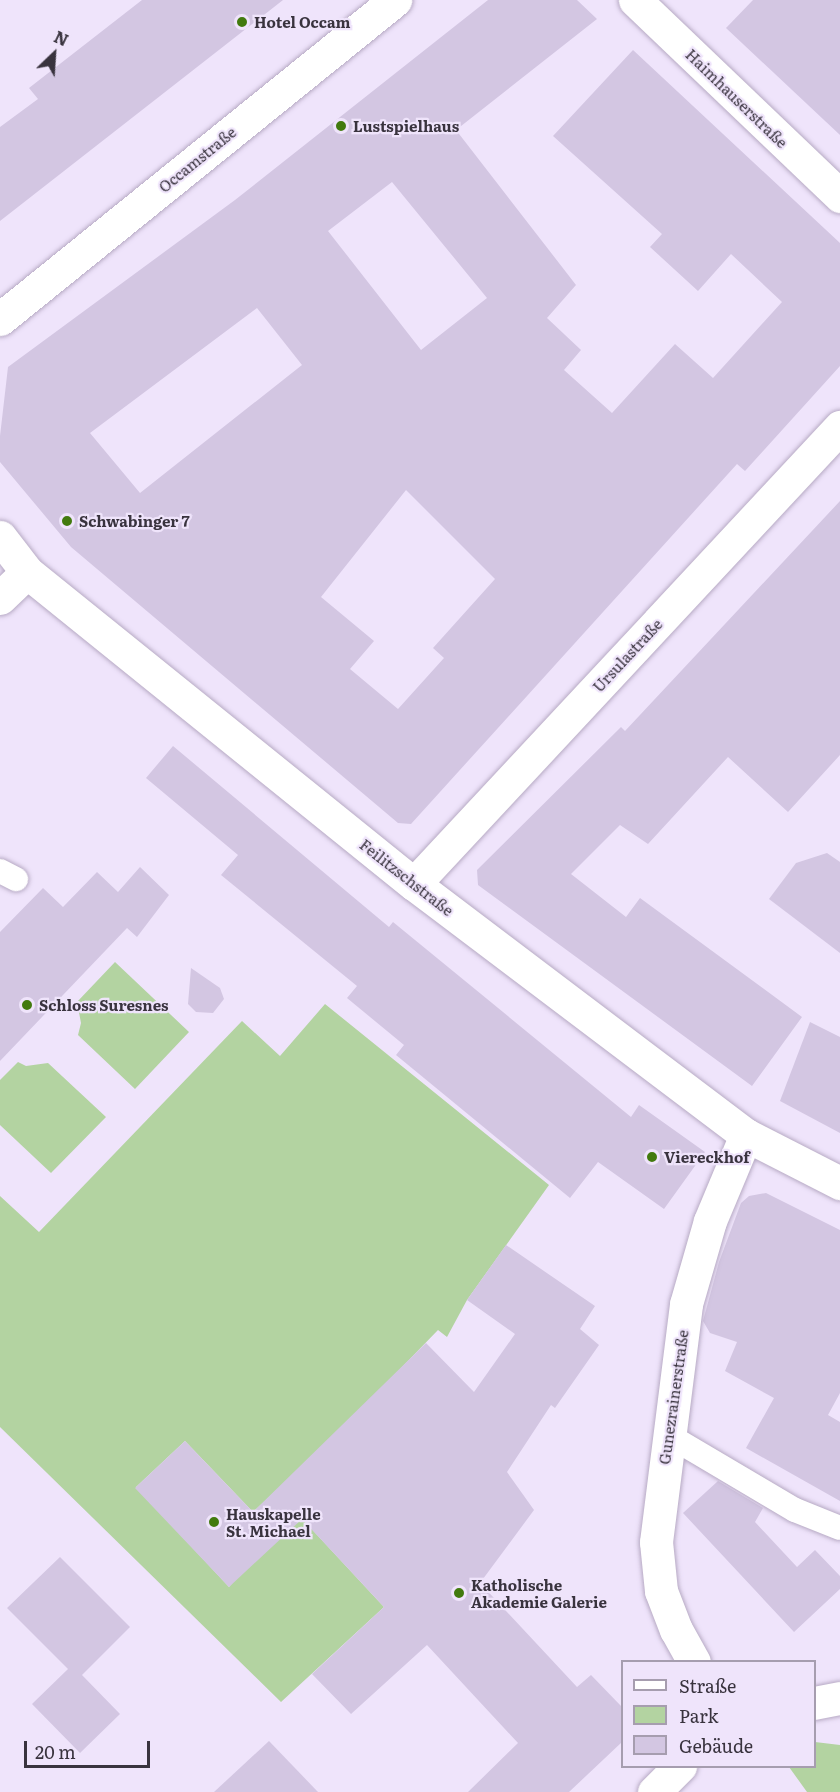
<!DOCTYPE html>
<html>
<head>
<meta charset="utf-8">
<style>
  body { margin:0 }
  #map { position:relative; width:840px; height:1792px; overflow:hidden; background:#efe4fb; font-family:Literata,serif }
  div>[style] { position:absolute }
  .green>* { inset:0; background:#b3d3a1 }
  .building>* { inset:0; background:#d3c6e2 }
  .roads { filter:drop-shadow(0 0 2px #b7aac4) drop-shadow(0 0 2px #b7aac4) }
  .service>* { height:24px; margin:-12px; padding:0 12px; transform-origin:12px; border-radius:12px; background:#fff }
  .minor>* { height:33px; margin:-16.5px; padding:0 16.5px; transform-origin:16.5px; border-radius:16.5px; background:#fff }
  .dots>* { width:16px; height:16px; translate:-50% -50%; box-sizing:border-box; border:3px solid #efe4fb; border-radius:50% }
  span { translate:-50% -50%; white-space:nowrap; text-align:center; line-height:1.15; -webkit-text-stroke:4.5px #efe4fb; paint-order:stroke }
  .poi-label { font-size:15px; color:#39333e; font-weight:700 }
  .left { translate:0 -50%; text-align:left }
  .street-label { font-size:15px; color:#39333e }
  .legend { position:absolute; left:621px; top:1660px; width:195px; height:108px; box-sizing:border-box; background:#efe4fb; border:2px solid #a69daf; margin:0; padding:8px 10px; list-style:none; font-size:18px; color:#39333e }
  .legend li { display:flex; align-items:center; gap:12px; height:30px }
  .legend b { width:30px; border:2px solid #a69daf }
  .north { position:absolute; left:24px; top:24px; width:60px; height:60px; -webkit-text-stroke:4px #efe4fb; paint-order:stroke; rotate:25deg; font-size:16px; font-weight:700; line-height:24px; text-align:center; color:#39333e }
  .north::after { content:''; display:block; margin:auto; width:21px; height:27px; background:#39333e; clip-path:polygon(50% 0,100% 100%,50% 72%,0 100%) }
  .scale { position:absolute; left:24px; top:1741px; width:126px; height:27px; box-sizing:border-box; border:3px solid #39333e; border-top:0; padding-left:8px; font-size:18px; line-height:21px; white-space:nowrap; color:#39333e; -webkit-text-stroke:4px #efe4fb; paint-order:stroke }
</style>
</head>
<body>
<div id="map">
  <div class="green">
    <i style="clip-path:polygon(115px 962px,189px 1032px,135px 1089px,78px 1035px,81px 1023px,77px 1002px)"></i>
    <i style="clip-path:polygon(325px 1004px,549px 1185px,467px 1300px,447px 1337px,438px 1330px,338px 1433px,253px 1512px,185px 1441px,136px 1487px,229px 1587px,293px 1509px,384px 1607px,281px 1702px,0 1427px,0 1196px,39px 1232px,242px 1021px,280px 1056px)"></i>
    <i style="clip-path:polygon(18px 1062px,26px 1066px,48px 1063px,106px 1117px,51px 1173px,0 1125px,0 1080px)"></i>
    <i style="clip-path:polygon(815px 1742px,840px 1745px,840px 1792px,807px 1792px,789px 1767px,814px 1766px)"></i>
  </div>
  <div class="building">
    <i style="clip-path:polygon(142px 0,283px 0,0 221px,0 127px,38px 99px,29px 88px)"></i>
    <i style="clip-path:polygon(evenodd,488px 0,577px 0,597px 19px,456px 130px,576px 285px,547px 318px,581px 350px,564px 370px,612px 413px,675px 344px,713px 378px,782px 302px,731px 254px,698px 291px,650px 247px,662px 234px,553px 136px,633px 50px,840px 243px,840px 366px,745px 471px,737px 464px,411px 824px,398px 823px,71px 547px,0 462px,0 436px,8px 367px,235px 200px,488px 0,392px 182px,487px 298px,421px 350px,328px 231px,392px 182px,488px 0,257px 308px,302px 365px,140px 493px,90px 433px,257px 308px,488px 0,406px 490px,495px 579px,433px 648px,444px 658px,398px 709px,350px 669px,374px 641px,321px 597px,406px 490px)"></i>
    <i style="clip-path:polygon(753px 0,840px 0,840px 135px,726px 28px)"></i>
    <i style="clip-path:polygon(840px 501px,840px 755px,788px 812px,728px 757px,648px 844px,620px 825px,571px 874px,626px 917px,640px 898px,802px 1017px,752px 1086px,478px 885px,477px 870px,621px 727px,625px 731px)"></i>
    <i style="clip-path:polygon(173px 746px,389px 927px,393px 922px,631px 1117px,639px 1105px,705px 1152px,664px 1209px,598px 1162px,570px 1198px,396px 1055px,404px 1045px,347px 998px,357px 986px,221px 875px,238px 855px,146px 778px)"></i>
    <i style="clip-path:polygon(827px 853px,840px 862px,840px 953px,769px 899px,796px 863px)"></i>
    <i style="clip-path:polygon(140px 867px,169px 895px,137px 937px,127px 928px,0 1061px,0 932px,43px 888px,63px 907px,97px 872px,118px 892px)"></i>
    <i style="clip-path:polygon(191px 968px,220px 988px,224px 999px,213px 1013px,196px 1012px,188px 1004px)"></i>
    <i style="clip-path:polygon(810px 1022px,840px 1037px,840px 1133px,780px 1101px)"></i>
    <i style="clip-path:polygon(766px 1193px,840px 1230px,840px 1393px,828px 1415px,840px 1422px,840px 1501px,746px 1448px,774px 1398px,725px 1371px,737px 1342px,710px 1333px,703px 1321px,719px 1262px,741px 1203px,749px 1196px)"></i>
    <i style="clip-path:polygon(506px 1245px,595px 1306px,580px 1329px,599px 1345px,555px 1408px,551px 1405px,507px 1472px,534px 1510px,480px 1583px,577px 1687px,591px 1675px,622px 1707px,622px 1742px,569px 1792px,468px 1792px,518px 1743px,427px 1645px,351px 1714px,312px 1674px,384px 1607px,302px 1519px,229px 1587px,135px 1488px,185px 1441px,253px 1512px,426px 1343px,474px 1392px,515px 1334px,467px 1300px)"></i>
    <i style="clip-path:polygon(718px 1481px,763px 1508px,755px 1522px,797px 1567px,815px 1550px,840px 1576px,840px 1589px,794px 1632px,683px 1513px)"></i>
    <i style="clip-path:polygon(60px 1557px,130px 1627px,82px 1675px,120px 1714px,80px 1753px,32px 1704px,68px 1669px,7px 1608px)"></i>
    <i style="clip-path:polygon(269px 1741px,318px 1792px,214px 1792px)"></i>
  </div>
  <div class="roads">
    <div class="service">
      <i style="left:0;top:871px;width:18px;rotate:27deg"></i>
      <i style="left:668px;top:1435px;width:147px;rotate:30.6deg"></i>
      <i style="left:795px;top:1510px;width:48px;rotate:21.8deg"></i>
    </div>
    <div class="minor">
      <i style="left:635px;top:0;width:284px;rotate:43.7deg"></i>
      <i style="left:0;top:319px;width:508px;rotate:-38.92deg"></i>
      <i style="left:0;top:537px;width:44px;rotate:52.4deg"></i>
      <i style="left:27px;top:572px;width:497px;rotate:38.9deg"></i>
      <i style="left:414px;top:884px;width:416px;rotate:37.1deg"></i>
      <i style="left:746px;top:1135px;width:106px;rotate:27.1deg"></i>
      <i style="left:0;top:598px;width:37px;rotate:-44deg"></i>
      <i style="left:414px;top:884px;width:625px;rotate:-47.01deg"></i>
      <i style="left:694px;top:1662px;width:37px;rotate:-119deg"></i>
      <i style="left:676px;top:1630px;width:42px;rotate:-111deg"></i>
      <i style="left:661px;top:1591px;width:49px;rotate:-95.8deg"></i>
      <i style="left:656px;top:1542px;width:240px;rotate:-82.8deg"></i>
      <i style="left:686px;top:1304px;width:86px;rotate:-73.9deg"></i>
      <i style="left:710px;top:1221px;width:93px;rotate:-67.3deg"></i>
      <i style="left:814px;top:1703px;width:26px;rotate:-11deg"></i>
      <i style="left:654px;top:1792px;width:37px;rotate:-45deg"></i>
    </div>
  </div>
  <div class="dots">
    <i style="left:242px;top:22px;background:#427a0e"></i>
    <i style="left:341px;top:126px;background:#427a0e"></i>
    <i style="left:67px;top:521px;background:#427a0e"></i>
    <i style="left:27px;top:1005px;background:#427a0e"></i>
    <i style="left:652px;top:1157px;background:#427a0e"></i>
    <i style="left:214px;top:1522px;background:#427a0e"></i>
    <i style="left:459px;top:1593px;background:#427a0e"></i>
  </div>
  <div class="poi-label">
    <span class="left" style="left:254px;top:22px">Hotel Occam</span>
    <span class="left" style="left:353px;top:126px">Lustspielhaus</span>
    <span class="left" style="left:79px;top:521px">Schwabinger 7</span>
    <span class="left" style="left:39px;top:1005px">Schloss Suresnes</span>
    <span class="left" style="left:664px;top:1157px">Viereckhof</span>
    <span class="left" style="left:226px;top:1522px">Hauskapelle<br>St. Michael</span>
    <span class="left" style="left:471px;top:1593px">Katholische<br>Akademie Galerie</span>
  </div>
  <div class="street-label">
    <span style="left:737px;top:98px;rotate:44deg">Haimhauserstraße</span>
    <span style="left:197px;top:159px;rotate:-39deg">Occamstraße</span>
    <span style="left:627px;top:655px;rotate:-47deg">Ursulastraße</span>
    <span style="left:407px;top:877px;rotate:38deg">Feilitzschstraße</span>
    <span style="left:673px;top:1397px;rotate:-82deg">Gunezrainerstraße</span>
  </div>
  <ul class="legend">
  <li><b style="height:8px;background:#fff"></b>Straße</li>
  <li><b style="height:16px;background:#b3d3a1"></b>Park</li>
  <li><b style="height:16px;background:#d3c6e2"></b>Gebäude</li>
  </ul>
  <div class="north">N</div>
  <div class="scale">20 m</div>
</div>
</body>
</html>
